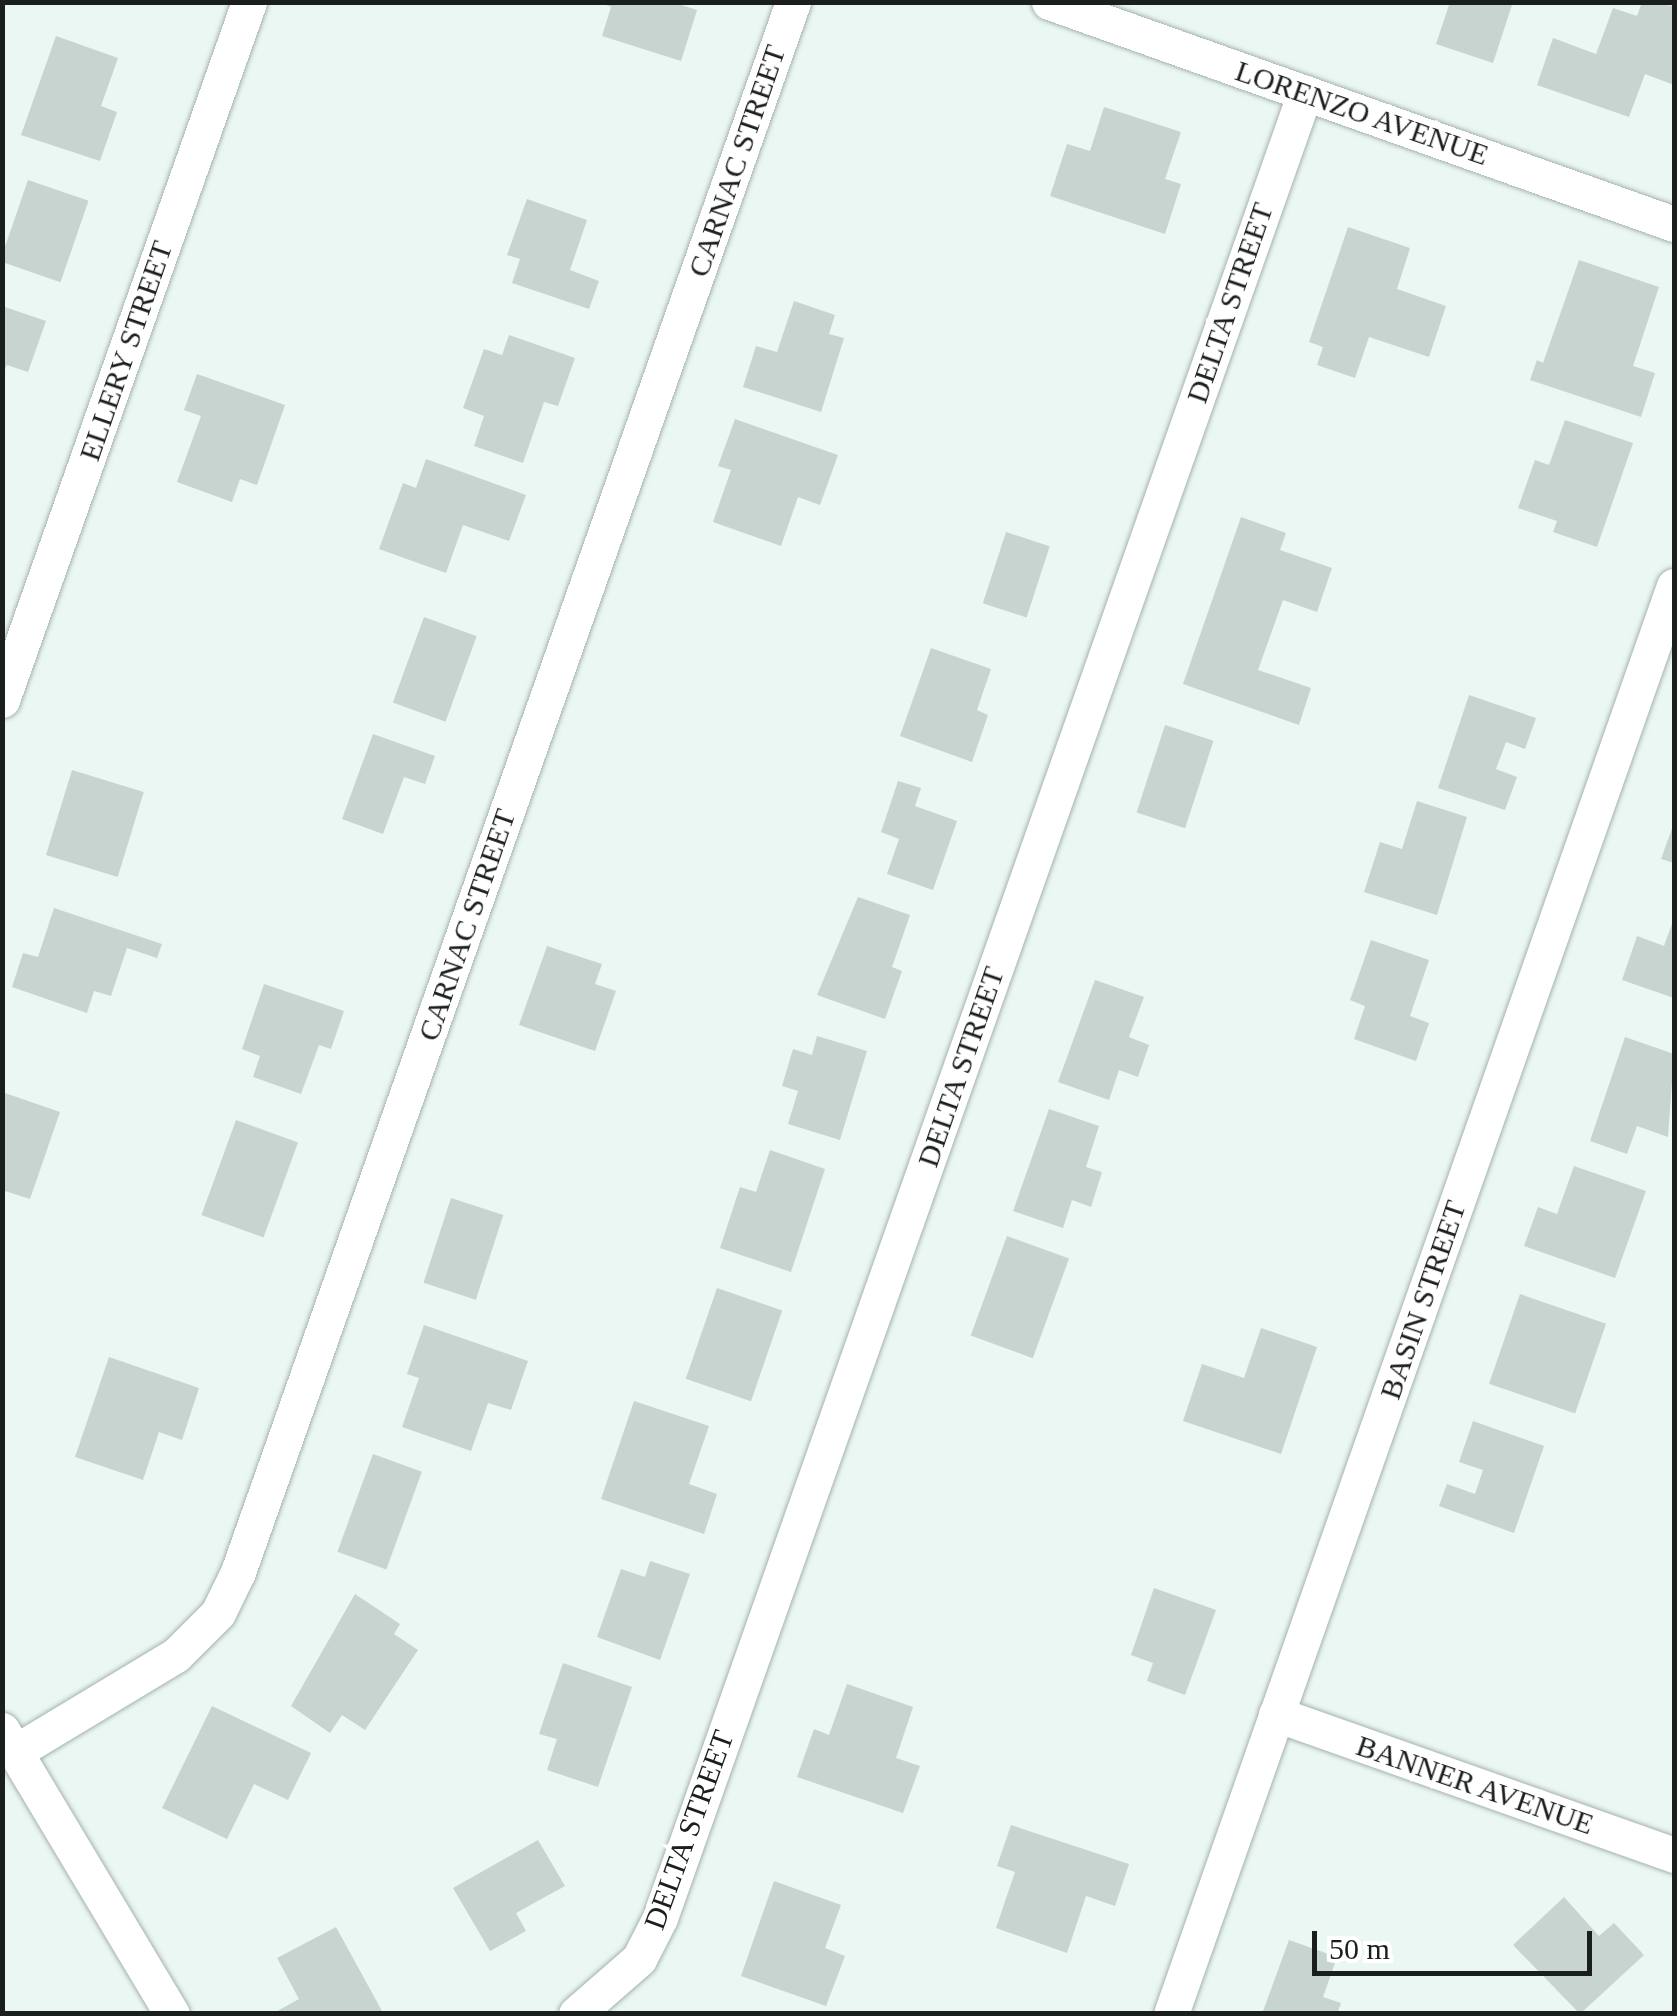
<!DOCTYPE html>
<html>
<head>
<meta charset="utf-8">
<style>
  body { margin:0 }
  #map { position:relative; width:1677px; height:2016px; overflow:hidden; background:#eaf7f3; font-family:Georgia,serif }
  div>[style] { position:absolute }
  .building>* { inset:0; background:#c7d4d0; transform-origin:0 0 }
  .roads { filter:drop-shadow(0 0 2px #a5b2ae) drop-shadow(0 0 2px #a5b2ae) }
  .street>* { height:35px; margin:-17.5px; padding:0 17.5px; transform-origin:17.5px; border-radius:17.5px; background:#fff }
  span { translate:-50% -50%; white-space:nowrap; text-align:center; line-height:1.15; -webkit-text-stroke:9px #fff; paint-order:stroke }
  .street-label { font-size:30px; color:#1a1e1d }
  .frame { position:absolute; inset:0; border:5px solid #1a1e1d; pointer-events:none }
  .scale { position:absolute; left:1312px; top:1931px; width:280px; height:45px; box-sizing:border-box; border:5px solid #1a1e1d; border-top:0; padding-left:12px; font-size:30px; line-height:35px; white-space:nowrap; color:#1a1e1d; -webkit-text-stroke:8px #fff; paint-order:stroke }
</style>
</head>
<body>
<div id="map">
  <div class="building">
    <i style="clip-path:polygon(599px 2px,672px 2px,697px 10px,681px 61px,602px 36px,611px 7px)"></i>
    <i style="clip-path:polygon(1450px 2px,1513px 2px,1493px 63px,1436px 44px)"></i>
    <i style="clip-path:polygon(1642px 2px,1674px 6px,1674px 85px,1645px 74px,1629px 117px,1537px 85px,1553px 38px,1596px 54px,1613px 8px,1637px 16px)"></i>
    <i style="clip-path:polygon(56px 36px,118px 58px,101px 106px,117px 112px,100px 161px,21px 135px)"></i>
    <i style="clip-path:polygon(1104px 107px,1181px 132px,1165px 179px,1181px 184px,1165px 234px,1050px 196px,1067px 144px,1090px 151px)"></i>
    <i style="left:28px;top:180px;width:64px;height:86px;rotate:19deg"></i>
    <i style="clip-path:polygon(527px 199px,587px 220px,570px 270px,599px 281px,589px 309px,512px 283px,520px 259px,507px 255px)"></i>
    <i style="clip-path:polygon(1348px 227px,1410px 248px,1397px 289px,1446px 306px,1429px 357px,1369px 337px,1355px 378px,1317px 365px,1323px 347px,1309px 342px)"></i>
    <i style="clip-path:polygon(1579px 260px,1659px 287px,1633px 366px,1655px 373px,1641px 417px,1530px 380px,1537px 360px,1543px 363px)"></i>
    <i style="clip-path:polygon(794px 301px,835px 315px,829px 334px,844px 338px,821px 412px,743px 387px,756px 346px,777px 352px)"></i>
    <i style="clip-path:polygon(2px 306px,46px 321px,28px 372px,7px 365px,2px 375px)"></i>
    <i style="clip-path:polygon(509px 335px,575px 358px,558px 406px,544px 402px,523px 463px,474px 446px,484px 416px,463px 408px,484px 349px,502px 355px)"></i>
    <i style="clip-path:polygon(197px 374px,285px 405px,257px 485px,240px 479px,232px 502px,177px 482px,201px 416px,184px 410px)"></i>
    <i style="clip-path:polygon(735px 419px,838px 455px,820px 505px,798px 497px,781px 546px,713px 522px,731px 470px,718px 466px)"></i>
    <i style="clip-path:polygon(1565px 420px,1633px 443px,1597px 547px,1553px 532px,1557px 521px,1518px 508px,1535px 460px,1549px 465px)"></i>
    <i style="clip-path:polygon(426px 459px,526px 495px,509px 541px,463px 525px,446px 573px,379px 549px,403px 483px,416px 488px)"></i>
    <i style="clip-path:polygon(1241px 517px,1286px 533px,1280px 550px,1332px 568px,1317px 612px,1283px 600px,1258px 670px,1311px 688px,1299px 725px,1183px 684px)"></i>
    <i style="left:1006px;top:532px;width:46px;height:75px;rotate:18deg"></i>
    <i style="left:424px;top:617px;width:56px;height:91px;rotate:20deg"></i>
    <i style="clip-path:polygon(931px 648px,991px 669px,977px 710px,988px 715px,972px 762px,900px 736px)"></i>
    <i style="clip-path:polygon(1469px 695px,1536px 718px,1525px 749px,1506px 742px,1496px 769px,1517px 777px,1505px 810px,1438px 788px)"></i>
    <i style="left:1165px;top:725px;width:51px;height:92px;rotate:18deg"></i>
    <i style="clip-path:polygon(373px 734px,435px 756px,425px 784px,404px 777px,383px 834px,342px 819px)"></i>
    <i style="left:72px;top:770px;width:75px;height:89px;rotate:17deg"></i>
    <i style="clip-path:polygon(898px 781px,921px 788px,915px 806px,957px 821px,933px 890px,887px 874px,899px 839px,881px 832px)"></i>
    <i style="clip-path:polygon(1417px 801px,1467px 817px,1437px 915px,1364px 892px,1380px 842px,1402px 849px)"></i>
    <i style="clip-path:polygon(1674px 823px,1674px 863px,1661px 859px)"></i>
    <i style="clip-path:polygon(858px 897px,910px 915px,892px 967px,902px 971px,885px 1019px,817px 995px)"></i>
    <i style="clip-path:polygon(54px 908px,162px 944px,157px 958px,127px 948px,111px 996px,94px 991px,87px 1013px,12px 987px,23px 953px,38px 957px)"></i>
    <i style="clip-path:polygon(1674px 918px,1674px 998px,1622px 980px,1637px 936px,1664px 946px)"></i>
    <i style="clip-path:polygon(1371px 940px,1429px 960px,1410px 1016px,1429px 1023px,1416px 1061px,1354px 1039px,1365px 1006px,1350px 1000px)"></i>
    <i style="clip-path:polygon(547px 946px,602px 964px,595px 984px,616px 991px,595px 1051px,519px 1025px)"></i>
    <i style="clip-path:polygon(1095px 980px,1144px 997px,1129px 1037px,1149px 1045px,1138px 1077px,1119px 1070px,1109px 1100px,1058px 1082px)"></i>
    <i style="clip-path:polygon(264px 984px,344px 1011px,331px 1049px,319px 1045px,301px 1094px,253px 1077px,260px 1056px,242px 1049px)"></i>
    <i style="clip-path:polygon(817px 1036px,867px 1051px,840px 1140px,788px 1124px,798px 1091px,782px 1086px,793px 1049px,812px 1055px)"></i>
    <i style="clip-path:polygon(1625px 1037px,1674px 1054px,1668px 1137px,1637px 1126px,1627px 1154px,1590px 1141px)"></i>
    <i style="clip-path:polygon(2px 1092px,60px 1112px,30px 1199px,2px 1190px)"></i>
    <i style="clip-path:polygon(1049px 1109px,1099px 1126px,1086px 1167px,1102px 1172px,1091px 1207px,1072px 1200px,1063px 1228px,1013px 1211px)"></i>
    <i style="left:236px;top:1120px;width:66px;height:101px;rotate:20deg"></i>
    <i style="clip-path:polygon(770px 1150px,825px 1169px,791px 1272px,720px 1248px,740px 1187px,756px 1192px)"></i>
    <i style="clip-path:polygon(1574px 1166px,1646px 1191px,1615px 1278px,1524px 1246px,1538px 1207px,1557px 1214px)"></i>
    <i style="left:451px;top:1198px;width:55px;height:89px;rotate:18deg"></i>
    <i style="left:1007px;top:1236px;width:66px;height:106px;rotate:20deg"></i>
    <i style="left:717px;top:1288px;width:69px;height:96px;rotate:19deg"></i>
    <i style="left:1520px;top:1294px;width:91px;height:95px;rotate:19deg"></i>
    <i style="clip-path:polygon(424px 1325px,528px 1361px,511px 1410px,488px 1403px,471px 1451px,402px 1427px,419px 1378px,407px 1374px)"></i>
    <i style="clip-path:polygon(1261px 1328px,1317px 1347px,1281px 1454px,1183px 1421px,1202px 1364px,1244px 1378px)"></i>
    <i style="clip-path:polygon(109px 1357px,199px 1388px,182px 1440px,159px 1432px,143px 1480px,75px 1457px)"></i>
    <i style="clip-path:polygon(634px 1401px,709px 1426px,689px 1484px,717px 1494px,704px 1534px,601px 1499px)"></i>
    <i style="clip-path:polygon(1473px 1421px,1544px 1446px,1514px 1533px,1439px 1506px,1447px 1484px,1475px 1494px,1483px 1470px,1459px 1462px)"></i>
    <i style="left:373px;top:1454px;width:52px;height:104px;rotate:20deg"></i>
    <i style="clip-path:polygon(650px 1561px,690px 1574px,660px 1660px,597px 1637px,621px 1569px,645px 1577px)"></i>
    <i style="clip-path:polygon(1154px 1588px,1216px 1610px,1185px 1695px,1147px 1681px,1153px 1663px,1131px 1655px)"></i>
    <i style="clip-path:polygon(355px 1594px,400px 1624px,394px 1634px,418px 1650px,365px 1730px,342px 1715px,330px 1733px,291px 1706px)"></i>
    <i style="clip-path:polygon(563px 1663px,632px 1687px,598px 1787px,547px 1770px,557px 1739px,539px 1734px)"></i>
    <i style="clip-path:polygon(847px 1684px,913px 1707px,896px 1758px,920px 1766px,903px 1813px,797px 1777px,814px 1729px,829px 1735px)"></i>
    <i style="clip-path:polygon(212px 1706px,311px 1753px,288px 1800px,254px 1784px,227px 1839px,162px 1808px)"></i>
    <i style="clip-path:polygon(1011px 1825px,1129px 1864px,1115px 1906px,1086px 1896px,1067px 1953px,996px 1928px,1015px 1872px,997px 1866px)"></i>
    <i style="clip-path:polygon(538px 1840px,565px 1886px,516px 1913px,526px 1931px,490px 1951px,453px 1888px)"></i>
    <i style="clip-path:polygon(774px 1881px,841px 1905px,825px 1948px,845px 1956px,826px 2006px,741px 1976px)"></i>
    <i style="clip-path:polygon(1564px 1897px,1599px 1936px,1614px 1923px,1644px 1955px,1580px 2014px,1513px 1945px)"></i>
    <i style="clip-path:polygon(336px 1927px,382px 2011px,272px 2014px,299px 1999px,277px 1958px)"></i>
    <i style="clip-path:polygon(1289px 1940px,1337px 1957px,1323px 1997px,1341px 2003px,1337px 2014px,1262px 2014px)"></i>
  </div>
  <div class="roads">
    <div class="street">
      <i style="left:1049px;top:2px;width:663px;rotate:19.56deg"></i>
      <i style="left:2px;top:700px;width:740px;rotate:-70.51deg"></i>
      <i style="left:1276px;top:1714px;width:422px;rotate:19.5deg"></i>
      <i style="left:2px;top:1730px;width:331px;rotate:59.1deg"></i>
      <i style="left:15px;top:1752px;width:188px;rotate:-31.1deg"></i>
      <i style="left:176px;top:1655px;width:59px;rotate:-45deg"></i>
      <i style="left:218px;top:1613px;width:46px;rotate:-64deg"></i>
      <i style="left:238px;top:1572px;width:1665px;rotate:-70.53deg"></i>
      <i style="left:576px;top:2014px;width:84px;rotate:-41.1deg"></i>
      <i style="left:639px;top:1959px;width:46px;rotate:-62.9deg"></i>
      <i style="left:660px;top:1918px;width:1936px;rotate:-70.54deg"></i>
      <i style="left:1171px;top:2014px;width:1514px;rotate:-70.6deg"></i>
    </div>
  </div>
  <div class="street-label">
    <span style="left:1362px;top:113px;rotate:19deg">LORENZO AVENUE</span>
    <span style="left:737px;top:161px;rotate:-71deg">CARNAC STREET</span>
    <span style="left:1230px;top:303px;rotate:-71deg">DELTA STREET</span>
    <span style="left:126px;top:351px;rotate:-71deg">ELLERY STREET</span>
    <span style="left:467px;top:925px;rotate:-71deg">CARNAC STREET</span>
    <span style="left:961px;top:1067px;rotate:-71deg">DELTA STREET</span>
    <span style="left:1423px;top:1300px;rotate:-71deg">BASIN STREET</span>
    <span style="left:1475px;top:1785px;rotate:19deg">BANNER AVENUE</span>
    <span style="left:689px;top:1830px;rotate:-70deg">DELTA STREET</span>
  </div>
  <div class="frame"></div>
  <div class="scale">50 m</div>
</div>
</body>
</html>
